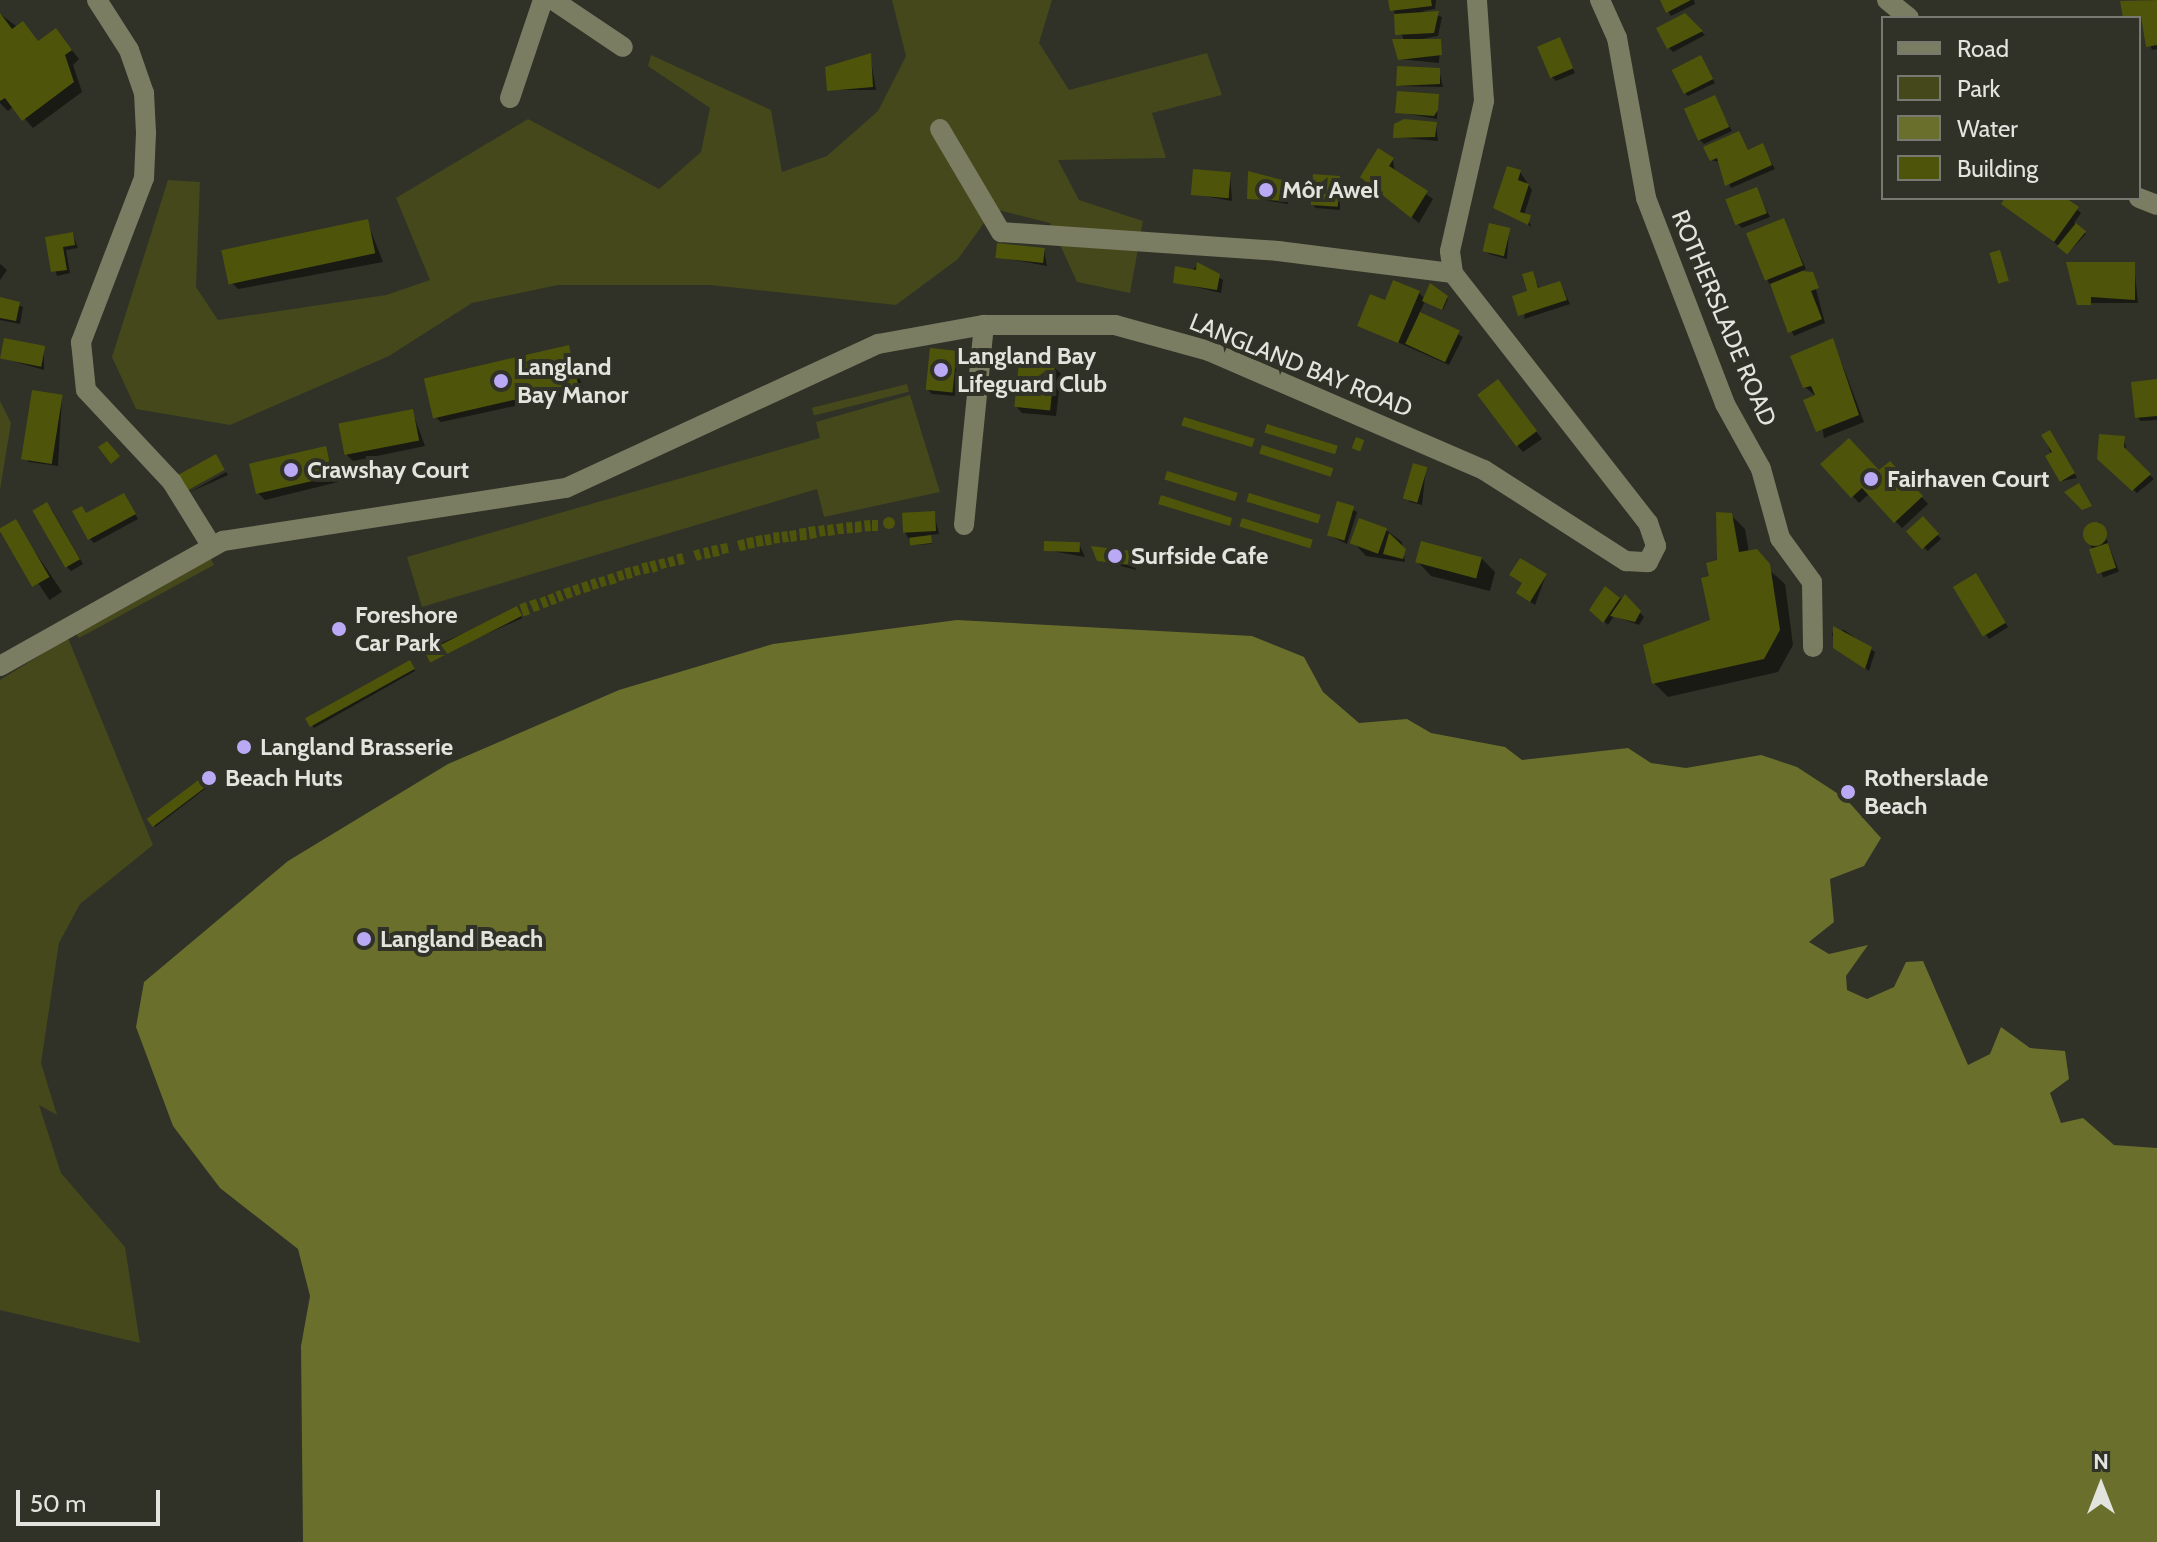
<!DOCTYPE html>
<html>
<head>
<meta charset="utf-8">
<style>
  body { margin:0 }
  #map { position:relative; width:2157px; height:1542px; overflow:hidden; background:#303127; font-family:Cabin,sans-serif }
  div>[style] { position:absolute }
  .green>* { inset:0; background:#44481b; transform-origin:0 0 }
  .water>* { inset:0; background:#6a6f2c }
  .shadow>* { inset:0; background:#0007; transform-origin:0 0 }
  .building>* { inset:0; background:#4f540b; transform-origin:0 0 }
  .round { border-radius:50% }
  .minor>* { height:20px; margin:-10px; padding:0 10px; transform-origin:10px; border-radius:10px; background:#7a7d62 }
  .dots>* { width:22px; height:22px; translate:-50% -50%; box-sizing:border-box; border:4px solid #303127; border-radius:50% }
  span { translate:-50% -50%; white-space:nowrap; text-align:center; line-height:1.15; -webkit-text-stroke:8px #303127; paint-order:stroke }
  .poi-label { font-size:24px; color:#e3e4dd; font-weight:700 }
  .left { translate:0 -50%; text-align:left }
  .street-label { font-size:24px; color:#e3e4dd }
  .legend { position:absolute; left:1881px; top:16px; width:260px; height:184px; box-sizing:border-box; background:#303127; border:2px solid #787970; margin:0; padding:10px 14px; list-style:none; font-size:24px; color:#e3e4dd }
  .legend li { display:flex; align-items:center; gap:16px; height:40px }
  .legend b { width:40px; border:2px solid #787970 }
  .north { position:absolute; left:2061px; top:1446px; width:80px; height:80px; -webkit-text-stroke:6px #303127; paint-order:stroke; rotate:0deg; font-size:22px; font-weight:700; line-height:32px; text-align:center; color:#e3e4dd }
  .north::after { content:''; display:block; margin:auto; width:28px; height:36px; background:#e3e4dd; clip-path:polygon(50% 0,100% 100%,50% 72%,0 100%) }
  .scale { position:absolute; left:16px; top:1490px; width:144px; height:36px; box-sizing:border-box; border:4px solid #e3e4dd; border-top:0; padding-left:10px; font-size:24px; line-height:28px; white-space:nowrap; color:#e3e4dd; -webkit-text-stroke:6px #303127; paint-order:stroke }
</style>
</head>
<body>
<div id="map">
  <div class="green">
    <i style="clip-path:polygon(892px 0,1052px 0,1039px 43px,1069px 90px,1207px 53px,1222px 95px,1152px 113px,1166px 158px,1058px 160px,1079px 200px,1143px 221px,1130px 293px,1077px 282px,1050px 223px,994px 209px,958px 259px,896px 305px,710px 285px,558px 285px,472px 303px,389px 356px,230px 425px,136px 409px,112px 357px,168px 180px,200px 182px,196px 287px,218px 320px,386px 295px,430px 280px,396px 198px,528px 119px,659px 189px,701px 152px,710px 108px,648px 66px,651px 55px,771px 110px,782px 172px,827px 156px,878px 111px,906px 56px)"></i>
    <i style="left:907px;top:384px;width:8px;height:98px;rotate:76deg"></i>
    <i style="clip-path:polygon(910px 395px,940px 492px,824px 517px,817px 489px,422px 607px,407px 557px,820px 438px,816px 422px)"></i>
    <i style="clip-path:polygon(0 401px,11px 423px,0 490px)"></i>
    <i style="clip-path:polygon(210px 557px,214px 565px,79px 638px,75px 633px)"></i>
    <i style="clip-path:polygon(68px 638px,153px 845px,80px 904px,59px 943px,41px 1063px,57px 1115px,39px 1105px,61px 1173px,125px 1247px,140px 1343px,0 1310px,0 680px)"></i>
  </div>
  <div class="water">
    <i style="clip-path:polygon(957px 620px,1252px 636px,1304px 657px,1323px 692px,1359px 723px,1407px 719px,1431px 733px,1505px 747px,1522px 760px,1628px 748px,1651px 763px,1686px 768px,1761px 755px,1797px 767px,1846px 799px,1881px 838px,1864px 866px,1830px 879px,1834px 922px,1809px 942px,1829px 954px,1868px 945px,1846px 976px,1847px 990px,1867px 999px,1894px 987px,1906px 962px,1923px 961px,1968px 1065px,1990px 1054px,2001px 1027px,2030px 1048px,2065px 1051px,2069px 1079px,2050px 1093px,2061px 1123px,2083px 1118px,2114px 1145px,2157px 1148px,2157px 1542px,303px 1542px,301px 1346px,310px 1296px,298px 1249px,220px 1188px,173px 1126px,136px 1027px,144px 982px,288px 861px,448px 764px,619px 690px,773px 644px)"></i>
  </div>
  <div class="shadow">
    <i style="clip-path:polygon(1390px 0,1436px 0,1435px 9px,1422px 11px,1442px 17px,1438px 36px,1411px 41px,1440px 41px,1439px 63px,1399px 59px,1404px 41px)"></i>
    <i style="clip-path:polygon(1662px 0,1694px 0,1695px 4px,1671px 16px)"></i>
    <i style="clip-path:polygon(2157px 0,2157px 49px,2152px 50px,2143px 20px,2125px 18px,2122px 2px)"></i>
    <i style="clip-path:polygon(0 14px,39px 43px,56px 31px,79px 59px,73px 65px,82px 92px,33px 128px,14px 106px,8px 111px,0 103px)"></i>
    <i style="clip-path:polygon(1684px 15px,1705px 35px,1673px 52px,1669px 48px)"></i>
    <i style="clip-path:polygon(1559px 39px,1575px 73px,1556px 81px,1552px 77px)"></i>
    <i style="clip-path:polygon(870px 55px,876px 90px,829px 90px)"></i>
    <i style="clip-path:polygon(1701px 57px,1715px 83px,1688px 96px,1684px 92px)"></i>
    <i style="clip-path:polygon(1439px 70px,1443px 87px,1398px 86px)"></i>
    <i style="clip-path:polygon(1438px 96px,1437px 119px,1397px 112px)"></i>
    <i style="clip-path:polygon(1714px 98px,1732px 131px,1704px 144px,1700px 140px)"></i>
    <i style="clip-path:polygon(1436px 124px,1438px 141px,1395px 137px)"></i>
    <i style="clip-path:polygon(1739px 133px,1749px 152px,1762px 146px,1775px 169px,1731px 188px,1720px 162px,1711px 160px)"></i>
    <i style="clip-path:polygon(1393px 160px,1395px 173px,1433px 199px,1419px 223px,1369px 183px)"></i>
    <i style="clip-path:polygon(1520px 172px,1532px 190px,1524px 215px,1532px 227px,1496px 208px)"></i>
    <i style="clip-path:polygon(1230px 174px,1232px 201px,1193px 194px)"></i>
    <i style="clip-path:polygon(1339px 178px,1340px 210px,1316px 208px,1312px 204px)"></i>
    <i style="clip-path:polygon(1285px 182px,1288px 204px,1249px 198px)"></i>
    <i style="clip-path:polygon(1756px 189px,1770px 217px,1742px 228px,1738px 224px)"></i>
    <i style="clip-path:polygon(2008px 198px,2063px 198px,2081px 213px,2074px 223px,2086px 234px,2068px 253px,2008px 207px)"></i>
    <i style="clip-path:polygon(367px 221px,383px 262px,238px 289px,229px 280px)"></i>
    <i style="clip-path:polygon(1784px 221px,1806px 269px,1773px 286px,1812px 274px,1825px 323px,1794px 336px,1767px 279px)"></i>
    <i style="clip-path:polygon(1509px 229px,1507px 259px,1489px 254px,1485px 250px)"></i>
    <i style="clip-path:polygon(73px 235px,78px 248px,66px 250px,70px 273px,57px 276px,47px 239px)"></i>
    <i style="clip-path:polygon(1044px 250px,1047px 266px,998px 257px)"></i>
    <i style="clip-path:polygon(0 264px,7px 270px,0 280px)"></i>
    <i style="clip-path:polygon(2134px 264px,2138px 303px,2079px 303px)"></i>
    <i style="clip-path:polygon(1199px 265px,1223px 280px,1221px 293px,1175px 282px)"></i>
    <i style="clip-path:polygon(1532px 273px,1540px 290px,1560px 283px,1570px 304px,1524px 319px)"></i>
    <i style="clip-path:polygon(1431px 286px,1448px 299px,1443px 310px,1425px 301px,1419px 314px,1463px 337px,1449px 365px,1359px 325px,1386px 303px,1419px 293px,1425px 299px)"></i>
    <i style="clip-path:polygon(0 299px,23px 307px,20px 324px,0 320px)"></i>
    <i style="clip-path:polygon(1833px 340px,1864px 422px,1824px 438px,1817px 397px,1805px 387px)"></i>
    <i style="clip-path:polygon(569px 347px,584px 391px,441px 422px,434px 416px)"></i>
    <i style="clip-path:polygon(44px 348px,44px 370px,2px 358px)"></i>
    <i style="clip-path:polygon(956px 353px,956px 396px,932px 394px,928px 390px)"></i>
    <i style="clip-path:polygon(1055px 368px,1061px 374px,1056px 416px,1022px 413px,1016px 406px)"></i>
    <i style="clip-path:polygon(2157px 381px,2157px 420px,2141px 421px,2137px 417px)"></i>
    <i style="clip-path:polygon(1504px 389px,1542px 439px,1523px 452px,1517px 445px)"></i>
    <i style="clip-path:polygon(62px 396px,58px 466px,29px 462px,25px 458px)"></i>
    <i style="clip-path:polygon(412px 411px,425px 446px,353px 461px,346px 454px)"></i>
    <i style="clip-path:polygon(2044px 435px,2053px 436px,2077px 478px,2061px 481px)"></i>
    <i style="clip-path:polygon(2124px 438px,2127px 453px,2154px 479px,2137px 493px,2099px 458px)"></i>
    <i style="clip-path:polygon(325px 448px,338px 482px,265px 500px,258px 493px)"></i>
    <i style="clip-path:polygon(1890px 463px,1928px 504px,1902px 528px,1869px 494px,1859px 503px,1823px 464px,1879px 473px)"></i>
    <i style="clip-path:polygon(1426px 468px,1422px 505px,1410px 502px,1406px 498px)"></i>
    <i style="clip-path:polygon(226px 472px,228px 475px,188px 493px)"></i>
    <i style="clip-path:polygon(123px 495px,138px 519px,94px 543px,90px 539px)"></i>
    <i style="clip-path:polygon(1338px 503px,1357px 512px,1347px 544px,1328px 535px)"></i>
    <i style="clip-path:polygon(51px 508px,83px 564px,71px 571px,67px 567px)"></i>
    <i style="clip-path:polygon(934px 513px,939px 534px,928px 535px,932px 544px,912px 545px,905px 532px)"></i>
    <i style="clip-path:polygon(1731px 515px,1745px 529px,1749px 552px,1785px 584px,1793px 645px,1778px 672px,1668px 697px,1654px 683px,1712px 621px,1711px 577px)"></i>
    <i style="clip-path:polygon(886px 519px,894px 521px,894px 522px,885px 527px)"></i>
    <i style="left:1923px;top:519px;width:27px;height:18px;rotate:48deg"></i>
    <i style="left:15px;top:522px;width:84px;height:15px;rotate:56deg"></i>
    <i style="left:2100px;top:522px;width:53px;height:17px;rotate:69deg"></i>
    <i style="clip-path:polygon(1386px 530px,1402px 542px,1405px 562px,1366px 556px,1353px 542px)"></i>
    <i style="clip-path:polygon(1079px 544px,1085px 557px,1046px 550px)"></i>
    <i style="clip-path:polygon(1131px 552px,1136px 570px,1099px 560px)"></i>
    <i style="clip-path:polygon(1481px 558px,1495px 572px,1490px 591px,1431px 576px,1418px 562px)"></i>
    <i style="clip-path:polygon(1546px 575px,1535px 605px,1523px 597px)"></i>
    <i style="clip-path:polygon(1979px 580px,2008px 627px,1989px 639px,1956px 588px)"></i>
    <i style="clip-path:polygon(1625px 597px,1644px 617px,1639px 625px,1614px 616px,1608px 625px,1592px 610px)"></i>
    <i style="left:518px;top:609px;width:10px;height:101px;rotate:66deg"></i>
    <i style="clip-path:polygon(1844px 630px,1875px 652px,1869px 671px,1835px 647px,1832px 633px)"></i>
    <i style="clip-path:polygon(411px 664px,415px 671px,314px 728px,309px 720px)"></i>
    <i style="clip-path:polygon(210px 776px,214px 782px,155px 827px,150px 819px)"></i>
  </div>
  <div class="building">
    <i style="clip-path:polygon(1388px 0,1431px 0,1432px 6px,1390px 11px)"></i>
    <i style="clip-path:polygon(1660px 0,1691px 0,1666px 13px)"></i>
    <i style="clip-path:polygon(2157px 0,2157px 45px,2146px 47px,2141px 17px,2123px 18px,2120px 1px)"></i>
    <i style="clip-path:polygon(1439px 11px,1434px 33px,1395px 35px,1394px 14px)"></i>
    <i style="clip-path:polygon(0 13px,12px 29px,23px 21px,38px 41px,56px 28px,72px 50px,65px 55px,74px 82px,22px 121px,5px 98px,0 101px)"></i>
    <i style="clip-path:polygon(1685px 13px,1703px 31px,1667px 49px,1656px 28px)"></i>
    <i style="left:1560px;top:37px;width:34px;height:25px;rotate:67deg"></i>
    <i style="clip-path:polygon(1392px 39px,1441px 39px,1442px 55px,1398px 60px)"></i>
    <i style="clip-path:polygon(871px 53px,873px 87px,827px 91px,825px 67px)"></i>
    <i style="left:1701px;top:55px;width:27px;height:33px;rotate:63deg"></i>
    <i style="clip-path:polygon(1397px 66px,1440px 68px,1440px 84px,1396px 86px)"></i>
    <i style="clip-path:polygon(1397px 91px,1439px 94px,1438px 110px,1434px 116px,1395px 113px)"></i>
    <i style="left:1715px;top:95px;width:35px;height:34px;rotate:66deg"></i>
    <i style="clip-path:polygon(1404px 119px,1437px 122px,1435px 137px,1393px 138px,1394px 124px)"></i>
    <i style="clip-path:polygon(1739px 131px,1748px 150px,1763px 143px,1772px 165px,1725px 186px,1717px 158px,1710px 161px,1703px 147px)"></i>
    <i style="clip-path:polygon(1378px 148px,1394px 158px,1389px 166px,1428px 191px,1411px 218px,1360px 177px)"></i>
    <i style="clip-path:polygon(1507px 166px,1521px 170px,1518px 180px,1529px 184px,1520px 212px,1531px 215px,1528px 225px,1493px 208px)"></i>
    <i style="left:1193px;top:169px;width:38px;height:26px;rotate:5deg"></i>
    <i style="clip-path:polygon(1248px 171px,1286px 181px,1284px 201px,1247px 199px)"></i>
    <i style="left:1313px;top:174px;width:27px;height:31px;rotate:4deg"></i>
    <i style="left:1757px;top:187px;width:28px;height:34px;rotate:69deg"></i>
    <i style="clip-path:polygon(2005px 198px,2066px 198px,2079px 207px,2054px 242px,2001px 204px)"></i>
    <i style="left:1784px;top:218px;width:51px;height:41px;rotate:68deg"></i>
    <i style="left:368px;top:219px;width:35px;height:150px;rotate:78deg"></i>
    <i style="left:1489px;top:223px;width:22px;height:29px;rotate:13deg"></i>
    <i style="left:2076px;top:223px;width:13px;height:30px;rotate:39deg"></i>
    <i style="clip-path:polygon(73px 232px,75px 245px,63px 247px,67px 270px,51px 272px,45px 237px)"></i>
    <i style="left:997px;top:243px;width:48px;height:15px;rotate:6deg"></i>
    <i style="left:2000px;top:250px;width:32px;height:11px;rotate:74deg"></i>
    <i style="clip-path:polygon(1197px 262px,1220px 274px,1217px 290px,1173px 283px,1175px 266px,1196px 270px)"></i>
    <i style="clip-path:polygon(2066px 262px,2135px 262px,2135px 300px,2091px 297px,2091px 305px,2077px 305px)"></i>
    <i style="clip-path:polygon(1533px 271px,1538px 288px,1560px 281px,1567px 300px,1518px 316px,1512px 296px,1527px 291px,1522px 274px)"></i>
    <i style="clip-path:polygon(1802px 271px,1813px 272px,1819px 288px,1811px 291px,1822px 319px,1788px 333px,1770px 284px)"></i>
    <i style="clip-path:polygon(1393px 280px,1420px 291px,1398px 343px,1357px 326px,1370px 294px,1385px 300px)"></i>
    <i style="clip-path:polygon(1430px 283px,1448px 296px,1442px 310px,1422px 301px)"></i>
    <i style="clip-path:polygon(0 297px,20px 302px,16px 321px,0 318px)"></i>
    <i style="left:1420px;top:312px;width:44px;height:35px;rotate:25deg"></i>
    <i style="left:4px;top:338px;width:42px;height:21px;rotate:11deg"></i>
    <i style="clip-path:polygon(1833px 338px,1859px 415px,1816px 432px,1803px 400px,1815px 395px,1811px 386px,1803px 388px,1790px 356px)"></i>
    <i style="left:569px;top:345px;width:41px;height:149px;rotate:77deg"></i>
    <i style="left:930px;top:348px;width:27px;height:42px;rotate:6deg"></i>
    <i style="left:1019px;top:362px;width:36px;height:45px;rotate:6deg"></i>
    <i style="left:1498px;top:379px;width:65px;height:26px;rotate:53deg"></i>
    <i style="clip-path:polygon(2157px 379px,2157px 416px,2135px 418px,2131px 382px)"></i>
    <i style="left:32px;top:390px;width:31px;height:70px;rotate:9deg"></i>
    <i style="left:413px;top:409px;width:32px;height:76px;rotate:79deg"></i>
    <i style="left:1184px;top:417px;width:74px;height:9px;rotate:17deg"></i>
    <i style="left:1267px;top:424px;width:74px;height:9px;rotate:17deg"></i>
    <i style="clip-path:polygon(2050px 430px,2075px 473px,2060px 482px,2045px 456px,2052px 452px,2041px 435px)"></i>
    <i style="clip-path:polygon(2099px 434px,2125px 436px,2124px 447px,2151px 474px,2132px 491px,2097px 459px)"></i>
    <i style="left:1356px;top:437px;width:9px;height:12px;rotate:21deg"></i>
    <i style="clip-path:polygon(1849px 438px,1879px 470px,1890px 461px,1923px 496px,1894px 523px,1862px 488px,1851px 498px,1820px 464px)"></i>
    <i style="clip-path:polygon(107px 441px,120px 456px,111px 464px,98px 447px)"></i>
    <i style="left:1262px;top:445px;width:75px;height:9px;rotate:18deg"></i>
    <i style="left:326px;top:446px;width:31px;height:79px;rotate:77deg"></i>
    <i style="left:216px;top:454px;width:18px;height:46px;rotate:61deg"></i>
    <i style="left:1413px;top:463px;width:15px;height:37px;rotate:16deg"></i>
    <i style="left:1167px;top:471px;width:74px;height:9px;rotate:17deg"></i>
    <i style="clip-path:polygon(2079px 483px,2092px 506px,2082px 510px,2064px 492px)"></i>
    <i style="clip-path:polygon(124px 493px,136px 514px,88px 540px,72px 511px,82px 506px,86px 513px)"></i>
    <i style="left:1249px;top:493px;width:75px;height:9px;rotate:17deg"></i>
    <i style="clip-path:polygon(1161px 495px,1232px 518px,1230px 526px,1158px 504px)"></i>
    <i style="left:1337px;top:501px;width:18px;height:36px;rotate:16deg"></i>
    <i style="left:47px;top:502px;width:66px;height:17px;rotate:60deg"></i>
    <i style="left:935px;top:511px;width:20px;height:33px;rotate:87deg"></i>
    <i style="clip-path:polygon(1716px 512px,1732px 513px,1739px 552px,1757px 549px,1770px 564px,1780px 630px,1764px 659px,1652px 684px,1643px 645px,1710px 620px,1701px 578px,1709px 576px,1706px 563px,1717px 560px)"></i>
    <i style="left:1923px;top:516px;width:24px;height:23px;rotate:48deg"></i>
    <i class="round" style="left:883px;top:517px;width:12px;height:12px"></i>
    <i style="left:1242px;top:518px;width:74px;height:9px;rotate:17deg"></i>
    <i style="left:1359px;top:518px;width:30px;height:27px;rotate:20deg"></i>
    <i style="left:16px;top:519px;width:67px;height:20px;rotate:60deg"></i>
    <i style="left:870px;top:520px;width:11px;height:6px;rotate:85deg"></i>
    <i style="left:872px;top:520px;width:6px;height:11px"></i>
    <i style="clip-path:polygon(861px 521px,862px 532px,855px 533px,855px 522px)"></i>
    <i class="round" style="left:2083px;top:522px;width:24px;height:24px"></i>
    <i style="left:852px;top:522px;width:11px;height:6px;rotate:85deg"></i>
    <i style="clip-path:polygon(843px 523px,844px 534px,838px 534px,836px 524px)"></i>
    <i style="clip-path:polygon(833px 524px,835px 535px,828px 536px,827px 525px)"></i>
    <i style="left:824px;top:525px;width:11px;height:6px;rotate:80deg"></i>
    <i style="left:815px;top:526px;width:12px;height:7px;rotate:81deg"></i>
    <i style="left:806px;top:528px;width:12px;height:7px;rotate:85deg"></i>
    <i style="clip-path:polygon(796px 530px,797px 541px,791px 542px,789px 531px)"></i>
    <i style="left:787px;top:531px;width:11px;height:6px;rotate:80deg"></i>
    <i style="left:779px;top:532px;width:11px;height:6px;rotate:85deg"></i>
    <i style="clip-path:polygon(1389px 533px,1406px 549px,1403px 559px,1383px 554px)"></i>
    <i style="left:770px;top:534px;width:11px;height:6px;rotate:80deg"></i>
    <i style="left:762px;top:535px;width:11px;height:7px;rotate:80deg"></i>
    <i style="left:931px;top:535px;width:8px;height:22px;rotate:83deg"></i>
    <i style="left:753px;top:537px;width:11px;height:7px;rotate:80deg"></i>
    <i style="clip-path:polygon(744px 539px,746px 550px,740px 551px,737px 541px)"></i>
    <i style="left:1044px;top:541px;width:36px;height:10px;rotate:2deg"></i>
    <i style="left:1421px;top:541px;width:63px;height:22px;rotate:15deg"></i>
    <i style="left:727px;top:543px;width:10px;height:7px;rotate:79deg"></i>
    <i style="left:2108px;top:543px;width:26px;height:20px;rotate:72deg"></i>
    <i style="clip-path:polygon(717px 545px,720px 556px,713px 557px,711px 546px)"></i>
    <i style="clip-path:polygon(1091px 546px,1132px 551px,1130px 565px,1097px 561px)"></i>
    <i style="clip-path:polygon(708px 547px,711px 558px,705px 559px,703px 548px)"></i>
    <i style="clip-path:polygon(699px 549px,702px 559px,697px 561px,693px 551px)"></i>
    <i style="left:682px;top:553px;width:11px;height:6px;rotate:75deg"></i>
    <i style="left:673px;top:556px;width:10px;height:6px;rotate:73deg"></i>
    <i style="left:664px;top:558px;width:10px;height:6px;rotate:73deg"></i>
    <i style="clip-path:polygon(1520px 558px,1547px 574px,1530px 602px,1516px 593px,1522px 583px,1509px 575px)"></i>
    <i style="clip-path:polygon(655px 560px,658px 571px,653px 573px,649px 562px)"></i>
    <i style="left:647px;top:562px;width:11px;height:6px;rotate:75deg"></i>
    <i style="left:638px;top:565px;width:10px;height:6px;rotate:73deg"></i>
    <i style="left:630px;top:567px;width:11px;height:6px;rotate:75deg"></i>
    <i style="left:622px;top:570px;width:10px;height:6px;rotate:73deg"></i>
    <i style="clip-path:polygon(613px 573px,617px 583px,610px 585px,607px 575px)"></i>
    <i style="left:1976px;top:573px;width:58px;height:27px;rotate:59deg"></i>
    <i style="left:604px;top:576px;width:10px;height:6px;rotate:73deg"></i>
    <i style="clip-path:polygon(595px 578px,599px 588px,593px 590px,590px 580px)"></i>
    <i style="clip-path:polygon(587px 581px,591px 591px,584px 593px,581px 583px)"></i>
    <i style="clip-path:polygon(578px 584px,581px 594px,576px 596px,572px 586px)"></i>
    <i style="clip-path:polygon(1605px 586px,1620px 598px,1603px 623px,1589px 610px)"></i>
    <i style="clip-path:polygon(570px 587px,573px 597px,567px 599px,563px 589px)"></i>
    <i style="left:560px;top:590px;width:11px;height:5px;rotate:68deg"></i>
    <i style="left:553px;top:593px;width:11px;height:6px;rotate:68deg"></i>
    <i style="clip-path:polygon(1625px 594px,1641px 611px,1635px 622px,1610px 616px)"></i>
    <i style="left:545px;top:596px;width:11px;height:6px;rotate:68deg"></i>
    <i style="clip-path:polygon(536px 599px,540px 610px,534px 612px,529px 601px)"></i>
    <i style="left:526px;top:602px;width:13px;height:7px;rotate:72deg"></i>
    <i style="left:517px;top:606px;width:11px;height:103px;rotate:63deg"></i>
    <i style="clip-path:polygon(1833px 626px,1872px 647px,1865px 669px,1833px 648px)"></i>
    <i style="left:410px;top:660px;width:10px;height:120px;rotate:61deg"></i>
    <i style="left:209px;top:772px;width:10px;height:78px;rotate:53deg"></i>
  </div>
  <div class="minor">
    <i style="left:97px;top:0;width:59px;rotate:57.4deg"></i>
    <i style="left:129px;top:50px;width:46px;rotate:70.8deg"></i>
    <i style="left:144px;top:93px;width:40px;rotate:87.1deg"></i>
    <i style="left:146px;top:133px;width:45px;rotate:92.5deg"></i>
    <i style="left:144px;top:178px;width:176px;rotate:111deg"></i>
    <i style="left:81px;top:342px;width:48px;rotate:84.1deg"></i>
    <i style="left:86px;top:390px;width:126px;rotate:46.9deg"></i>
    <i style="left:172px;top:482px;width:74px;rotate:58.2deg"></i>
    <i style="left:553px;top:0;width:84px;rotate:33.9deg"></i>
    <i style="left:1600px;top:0;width:42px;rotate:65.9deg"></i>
    <i style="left:1617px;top:38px;width:163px;rotate:79.7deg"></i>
    <i style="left:1646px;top:198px;width:221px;rotate:69deg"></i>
    <i style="left:1725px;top:404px;width:74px;rotate:61deg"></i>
    <i style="left:1761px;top:469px;width:72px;rotate:74.6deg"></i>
    <i style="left:1780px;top:538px;width:54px;rotate:54deg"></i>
    <i style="left:1812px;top:582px;width:65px;rotate:89.1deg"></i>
    <i style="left:1887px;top:0;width:28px;rotate:39deg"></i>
    <i style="left:510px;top:98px;width:103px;rotate:-71.4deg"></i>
    <i style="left:940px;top:129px;width:120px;rotate:59.4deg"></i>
    <i style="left:1001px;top:232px;width:278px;rotate:3.9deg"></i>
    <i style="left:1278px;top:251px;width:176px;rotate:7.2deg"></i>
    <i style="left:2139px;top:198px;width:19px;rotate:21deg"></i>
    <i style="left:964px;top:525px;width:201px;rotate:-84.3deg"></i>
    <i style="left:0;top:666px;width:256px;rotate:-29.3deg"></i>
    <i style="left:223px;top:541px;width:347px;rotate:-8.8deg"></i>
    <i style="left:566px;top:488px;width:344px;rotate:-24.8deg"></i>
    <i style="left:878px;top:344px;width:108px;rotate:-10.2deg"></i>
    <i style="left:984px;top:325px;width:131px"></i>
    <i style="left:1115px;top:325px;width:98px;rotate:15.5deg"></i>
    <i style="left:1209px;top:351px;width:300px;rotate:23.4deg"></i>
    <i style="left:1484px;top:470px;width:169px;rotate:32.7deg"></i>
    <i style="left:1626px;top:561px;width:22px;rotate:3deg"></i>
    <i style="left:1648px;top:562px;width:18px;rotate:-63deg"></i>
    <i style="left:1656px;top:546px;width:24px;rotate:-109deg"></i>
    <i style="left:1648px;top:523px;width:317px;rotate:-128deg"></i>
    <i style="left:1453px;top:273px;width:22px;rotate:-98deg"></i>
    <i style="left:1450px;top:251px;width:154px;rotate:-77.2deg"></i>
    <i style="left:1484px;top:101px;width:101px;rotate:-94deg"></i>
  </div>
  <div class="dots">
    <i style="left:1266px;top:190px;background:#baaaf6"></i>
    <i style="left:941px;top:370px;background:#baaaf6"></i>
    <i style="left:501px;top:381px;background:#baaaf6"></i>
    <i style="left:291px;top:470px;background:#baaaf6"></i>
    <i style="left:1871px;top:479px;background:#baaaf6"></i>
    <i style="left:1115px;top:556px;background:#baaaf6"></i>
    <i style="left:339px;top:629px;background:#baaaf6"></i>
    <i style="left:244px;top:747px;background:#baaaf6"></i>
    <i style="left:209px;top:778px;background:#baaaf6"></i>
    <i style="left:1848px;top:792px;background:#baaaf6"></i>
    <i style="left:364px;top:939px;background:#baaaf6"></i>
  </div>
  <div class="poi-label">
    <span class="left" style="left:1282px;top:190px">Môr Awel</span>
    <span class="left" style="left:957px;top:370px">Langland Bay<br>Lifeguard Club</span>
    <span class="left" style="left:517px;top:381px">Langland<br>Bay Manor</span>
    <span class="left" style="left:307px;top:470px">Crawshay Court</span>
    <span class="left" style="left:1887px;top:479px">Fairhaven Court</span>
    <span class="left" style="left:1131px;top:556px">Surfside Cafe</span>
    <span class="left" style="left:355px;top:629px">Foreshore<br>Car Park</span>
    <span class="left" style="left:260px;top:747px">Langland Brasserie</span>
    <span class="left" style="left:225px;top:778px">Beach Huts</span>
    <span class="left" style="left:1864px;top:792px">Rotherslade<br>Beach</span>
    <span class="left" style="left:380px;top:939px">Langland Beach</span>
  </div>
  <div class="street-label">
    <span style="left:1724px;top:318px;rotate:67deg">ROTHERSLADE ROAD</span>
    <span style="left:1301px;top:365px;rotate:22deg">LANGLAND BAY ROAD</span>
  </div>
  <ul class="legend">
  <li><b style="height:10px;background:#7a7d62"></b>Road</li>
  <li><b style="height:22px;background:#44481b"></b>Park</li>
  <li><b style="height:22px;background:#6a6f2c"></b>Water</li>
  <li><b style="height:22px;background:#4f540b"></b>Building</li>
  </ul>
  <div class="north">N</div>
  <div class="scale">50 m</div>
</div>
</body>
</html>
